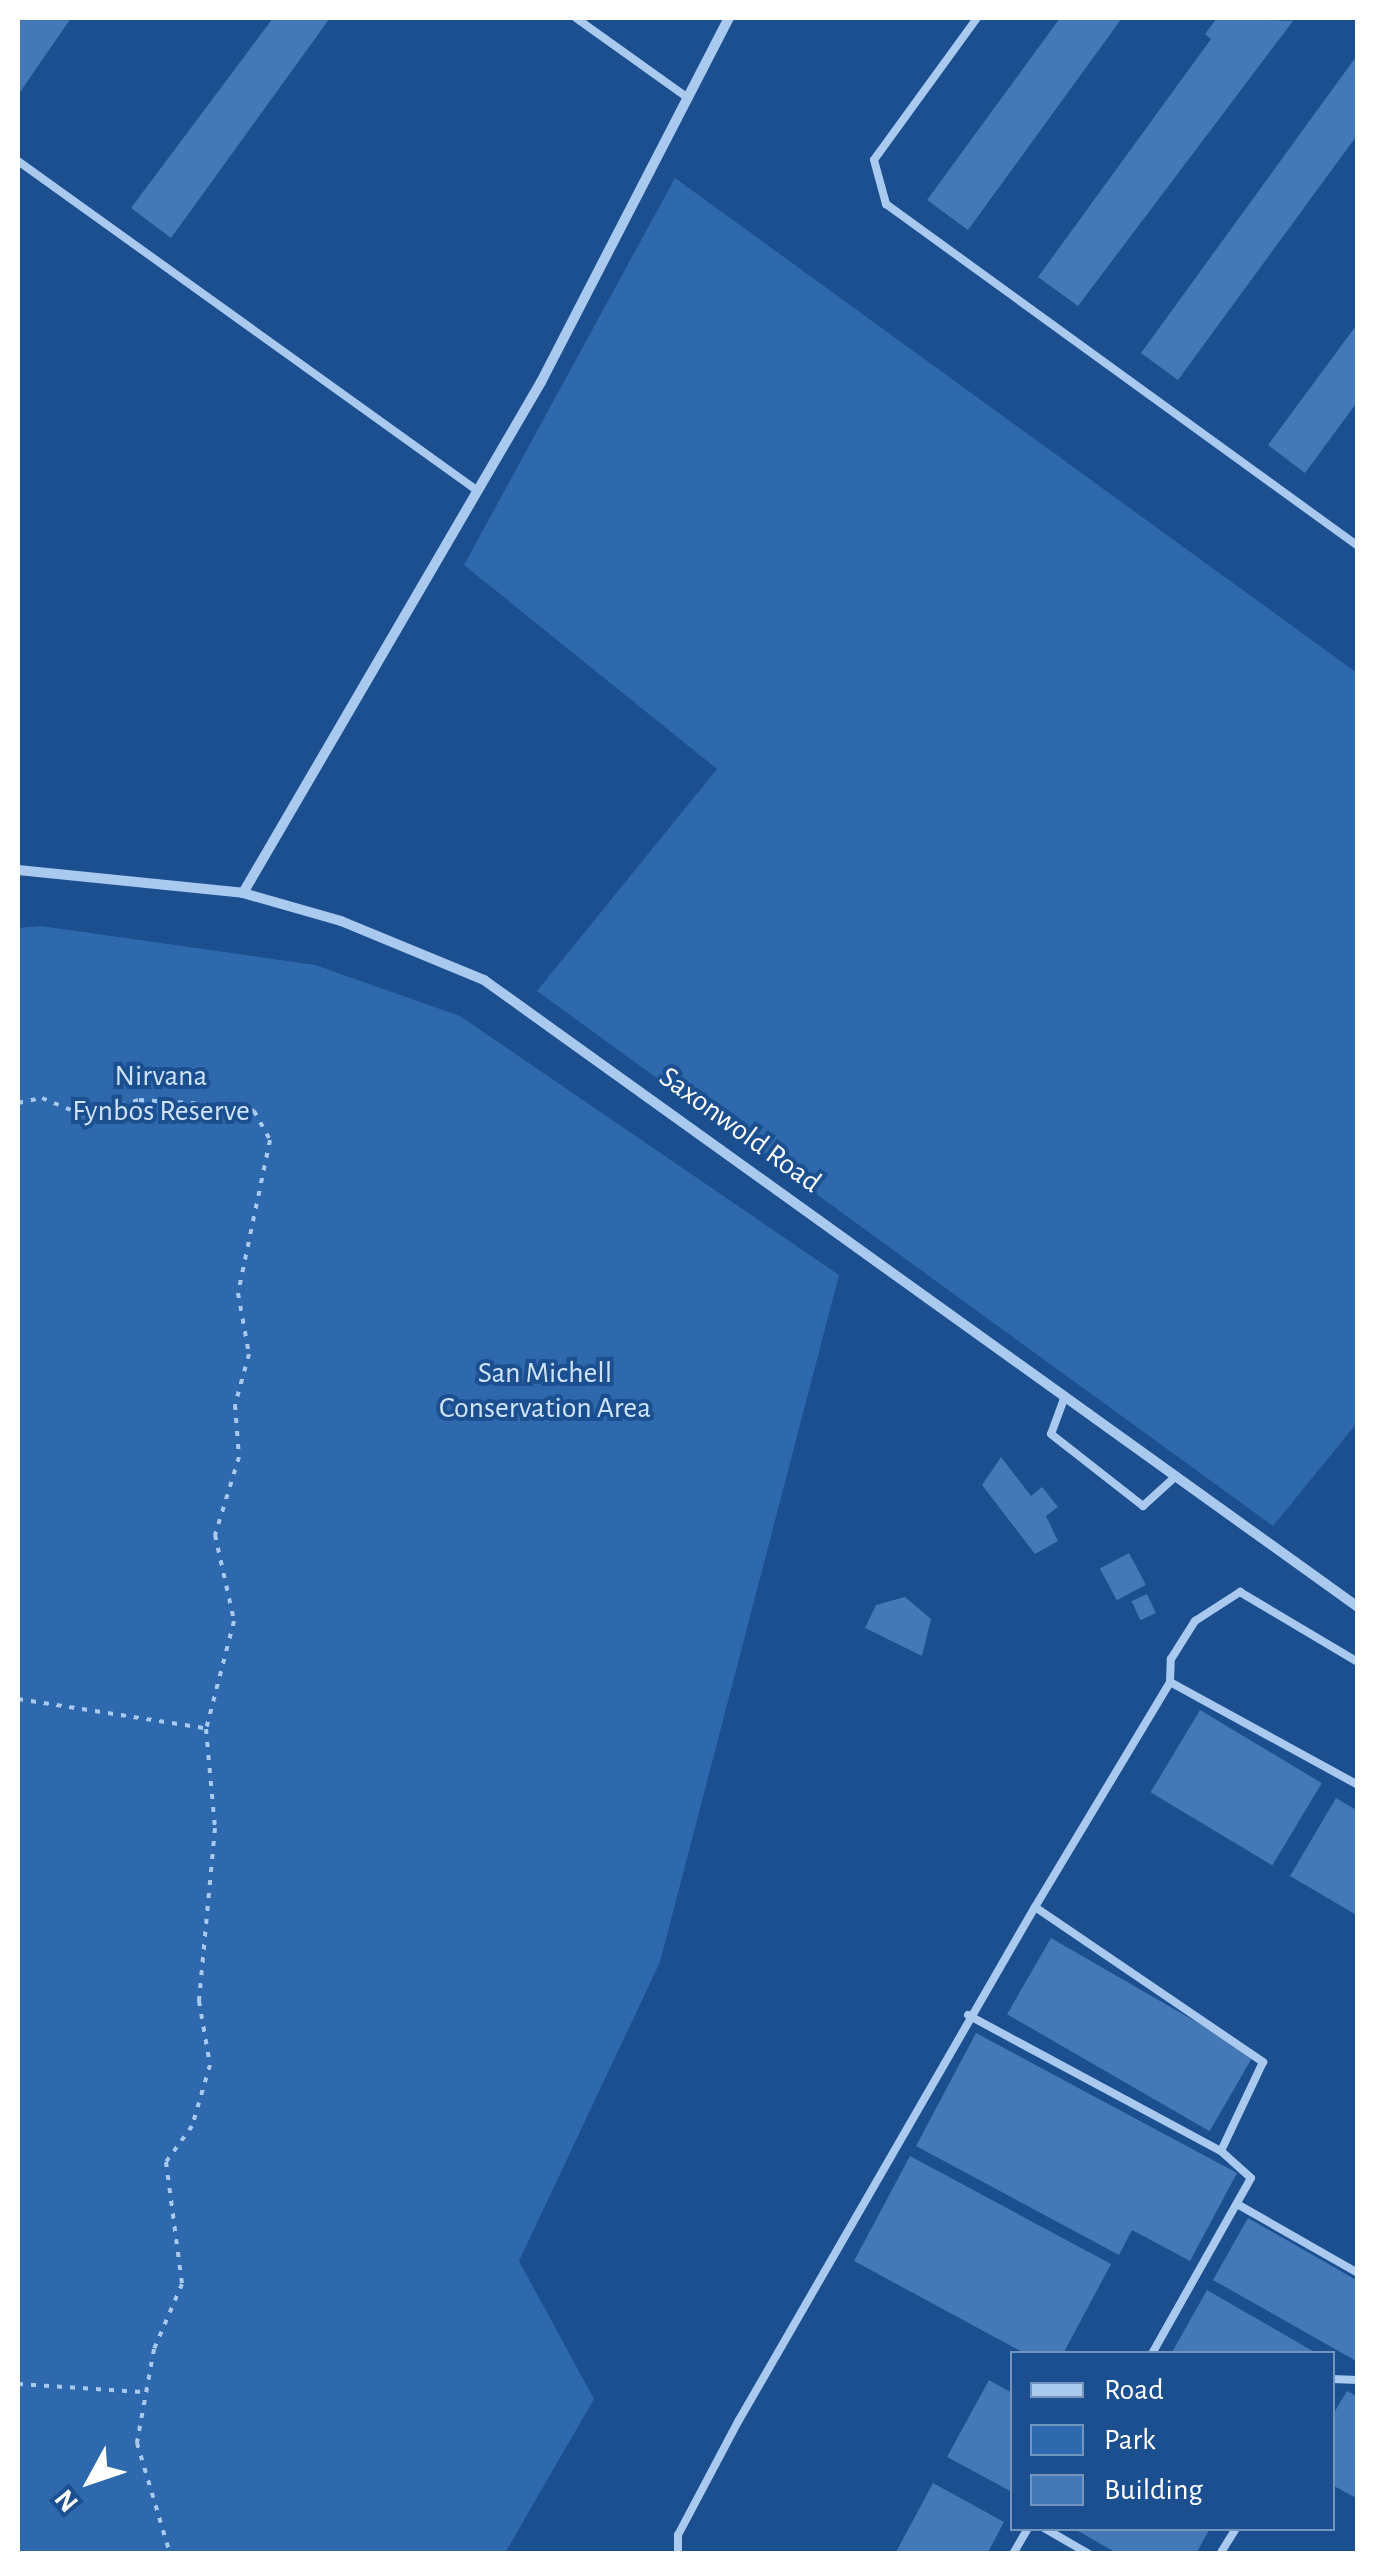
<!DOCTYPE html>
<html>
<head>
<meta charset="utf-8">
<style>
  body { margin:0 }
  #map { position:relative; width:1375px; height:2571px; overflow:hidden; background:#1b4f8f; font-family:"Alegreya Sans",sans-serif }
  div>[style] { position:absolute }
  .green>* { inset:0; background:#2e69ad }
  .building>* { inset:0; background:#4478b7; transform-origin:0 0 }
  .path>* { height:4px; margin-top:-2px; transform-origin:0; background:repeating-linear-gradient(90deg,#a9c9ee 0 5px,transparent 0 13px) }
  .service>* { height:8px; margin:-4px; padding:0 4px; transform-origin:4px; border-radius:4px; background:#a9c9ee }
  .minor>* { height:10px; margin:-5px; padding:0 5px; transform-origin:5px; border-radius:5px; background:#a9c9ee }
  span { translate:-50% -50%; white-space:nowrap; text-align:center; line-height:1.15; -webkit-text-stroke:8px #1b4f8f; paint-order:stroke }
  .park-label { font-size:30px; color:#cfe3fa }
  .street-label { font-size:30px; color:#fff }
  .frame { position:absolute; inset:0; border:20px solid #fff; pointer-events:none }
  .legend { position:absolute; left:1010px; top:2351px; width:325px; height:180px; box-sizing:border-box; background:#1b4f8f; border:2px solid #7695bc; margin:0; padding:12px 18px; list-style:none; font-size:30px; color:#fff }
  .legend li { display:flex; align-items:center; gap:20px; height:50px }
  .legend b { width:50px; border:2px solid #7695bc }
  .north { position:absolute; left:40px; top:2431px; width:100px; height:100px; -webkit-text-stroke:8px #1b4f8f; paint-order:stroke; rotate:230deg; font-size:28px; font-weight:700; line-height:40px; text-align:center; color:#fff }
  .north::after { content:''; display:block; margin:auto; width:35px; height:45px; background:#fff; clip-path:polygon(50% 0,100% 100%,50% 72%,0 100%) }
</style>
</head>
<body>
<div id="map">
  <div class="green">
    <i style="clip-path:polygon(675px 178px,1357px 673px,1357px 1423px,1273px 1526px,537px 991px,717px 769px,464px 565px)"></i>
    <i style="clip-path:polygon(41px 926px,315px 965px,460px 1016px,839px 1275px,660px 1962px,519px 2261px,594px 2399px,505px 2553px,18px 2553px,18px 928px)"></i>
  </div>
  <div class="building">
    <i style="clip-path:polygon(18px 18px,71px 18px,18px 95px)"></i>
    <i style="clip-path:polygon(273px 18px,330px 18px,171px 238px,131px 208px)"></i>
    <i style="clip-path:polygon(1060px 18px,1122px 18px,968px 230px,927px 200px)"></i>
    <i style="clip-path:polygon(1217px 18px,1293px 21px,1078px 306px,1038px 277px,1211px 39px,1205px 34px)"></i>
    <i style="clip-path:polygon(1358px 54px,1358px 134px,1178px 380px,1141px 353px)"></i>
    <i style="clip-path:polygon(1358px 323px,1358px 401px,1305px 473px,1268px 445px)"></i>
    <i style="clip-path:polygon(1001px 1457px,1031px 1496px,1042px 1487px,1058px 1507px,1046px 1516px,1058px 1541px,1035px 1554px,982px 1485px)"></i>
    <i style="left:1129px;top:1553px;width:36px;height:33px;rotate:62deg"></i>
    <i style="left:1147px;top:1594px;width:21px;height:17px;rotate:65deg"></i>
    <i style="clip-path:polygon(905px 1597px,931px 1619px,922px 1656px,865px 1628px,876px 1605px)"></i>
    <i style="left:1200px;top:1710px;width:142px;height:96px;rotate:31deg"></i>
    <i style="clip-path:polygon(1336px 1798px,1358px 1811px,1358px 1916px,1290px 1876px)"></i>
    <i style="left:1051px;top:1938px;width:234px;height:88px;rotate:30deg"></i>
    <i style="clip-path:polygon(976px 2033px,1237px 2173px,1190px 2261px,1132px 2230px,1119px 2255px,916px 2146px)"></i>
    <i style="clip-path:polygon(910px 2156px,1111px 2264px,1063px 2354px,1026px 2354px,854px 2261px)"></i>
    <i style="clip-path:polygon(1248px 2218px,1358px 2281px,1358px 2362px,1213px 2280px)"></i>
    <i style="clip-path:polygon(1207px 2290px,1318px 2354px,1171px 2354px)"></i>
    <i style="clip-path:polygon(989px 2380px,1012px 2393px,1012px 2492px,947px 2457px)"></i>
    <i style="clip-path:polygon(1347px 2391px,1358px 2397px,1358px 2499px,1332px 2485px,1332px 2416px)"></i>
    <i style="clip-path:polygon(933px 2483px,1004px 2522px,987px 2554px,895px 2554px)"></i>
    <i style="clip-path:polygon(1073px 2528px,1210px 2528px,1196px 2554px,1118px 2554px)"></i>
  </div>
  <div class="path">
    <i style="left:18px;top:1103px;width:25px;rotate:-12deg"></i>
    <i style="left:42px;top:1098px;width:44px;rotate:22.5deg"></i>
    <i style="left:83px;top:1115px;width:58px;rotate:-15deg"></i>
    <i style="left:139px;top:1100px;width:85px;rotate:3.4deg"></i>
    <i style="left:224px;top:1105px;width:31px;rotate:11deg"></i>
    <i style="left:254px;top:1111px;width:33px;rotate:61deg"></i>
    <i style="left:270px;top:1140px;width:156px;rotate:101.8deg"></i>
    <i style="left:238px;top:1293px;width:62px;rotate:79.8deg"></i>
    <i style="left:249px;top:1354px;width:53px;rotate:105.4deg"></i>
    <i style="left:235px;top:1405px;width:52px;rotate:85.6deg"></i>
    <i style="left:239px;top:1457px;width:82px;rotate:107.1deg"></i>
    <i style="left:215px;top:1535px;width:88px;rotate:77.5deg"></i>
    <i style="left:234px;top:1621px;width:112px;rotate:104.5deg"></i>
    <i style="left:206px;top:1729px;width:99px;rotate:84.8deg"></i>
    <i style="left:215px;top:1828px;width:174px;rotate:95.3deg"></i>
    <i style="left:199px;top:2001px;width:65px;rotate:80.2deg"></i>
    <i style="left:210px;top:2065px;width:64px;rotate:106.4deg"></i>
    <i style="left:192px;top:2126px;width:44px;rotate:125.8deg"></i>
    <i style="left:166px;top:2162px;width:123px;rotate:82.5deg"></i>
    <i style="left:182px;top:2284px;width:71px;rotate:113.3deg"></i>
    <i style="left:154px;top:2349px;width:96px;rotate:100.3deg"></i>
    <i style="left:137px;top:2443px;width:116px;rotate:73.4deg"></i>
    <i style="left:18px;top:1699px;width:188px;rotate:8.9deg"></i>
    <i style="left:18px;top:2384px;width:124px;rotate:3.7deg"></i>
  </div>
  <div class="service">
    <i style="left:576px;top:18px;width:138px;rotate:35.5deg"></i>
    <i style="left:977px;top:18px;width:175px;rotate:126deg"></i>
    <i style="left:874px;top:160px;width:46px;rotate:74.7deg"></i>
    <i style="left:886px;top:204px;width:583px;rotate:35.93deg"></i>
    <i style="left:18px;top:161px;width:566px;rotate:35.66deg"></i>
    <i style="left:1065px;top:1396px;width:40px;rotate:110.2deg"></i>
    <i style="left:1051px;top:1434px;width:117px;rotate:38deg"></i>
    <i style="left:1143px;top:1506px;width:45px;rotate:-42.3deg"></i>
    <i style="left:1170px;top:1682px;width:23px;rotate:-88deg"></i>
    <i style="left:1171px;top:1659px;width:45px;rotate:-57.7deg"></i>
    <i style="left:1195px;top:1621px;width:54px;rotate:-32.8deg"></i>
    <i style="left:1240px;top:1592px;width:137px;rotate:30.7deg"></i>
    <i style="left:1035px;top:1907px;width:262px;rotate:-59deg"></i>
    <i style="left:1170px;top:1682px;width:214px;rotate:28.7deg"></i>
    <i style="left:968px;top:2015px;width:287px;rotate:28.3deg"></i>
    <i style="left:1237px;top:2204px;width:139px;rotate:29.7deg"></i>
    <i style="left:1332px;top:2379px;width:26px;rotate:2deg"></i>
    <i style="left:1044px;top:2528px;width:52px;rotate:30deg"></i>
    <i style="left:678px;top:2554px;width:19px;rotate:-90deg"></i>
    <i style="left:678px;top:2535px;width:130px;rotate:-62.1deg"></i>
    <i style="left:739px;top:2420px;width:592px;rotate:-60.02deg"></i>
    <i style="left:1035px;top:1907px;width:276px;rotate:34.2deg"></i>
    <i style="left:1263px;top:2062px;width:98px;rotate:115.3deg"></i>
    <i style="left:1221px;top:2151px;width:40px;rotate:42deg"></i>
    <i style="left:1251px;top:2178px;width:202px;rotate:119.4deg"></i>
    <i style="left:1013px;top:2554px;width:30px;rotate:-60deg"></i>
    <i style="left:1220px;top:2554px;width:31px;rotate:-58deg"></i>
  </div>
  <div class="minor">
    <i style="left:18px;top:870px;width:226px;rotate:5.8deg"></i>
    <i style="left:243px;top:893px;width:102px;rotate:15.9deg"></i>
    <i style="left:341px;top:921px;width:155px;rotate:22.4deg"></i>
    <i style="left:484px;top:980px;width:1076px;rotate:35.66deg"></i>
    <i style="left:243px;top:893px;width:592px;rotate:-59.75deg"></i>
    <i style="left:541px;top:382px;width:410px;rotate:-62.7deg"></i>
  </div>
  <div class="park-label">
    <span style="left:161px;top:1093px">Nirvana<br>Fynbos Reserve</span>
    <span style="left:545px;top:1390px">San Michell<br>Conservation Area</span>
  </div>
  <div class="street-label">
    <span style="left:740px;top:1130px;rotate:36deg">Saxonwold Road</span>
  </div>
  <div class="frame"></div>
  <ul class="legend">
  <li><b style="height:12px;background:#a9c9ee"></b>Road</li>
  <li><b style="height:28px;background:#2e69ad"></b>Park</li>
  <li><b style="height:28px;background:#4478b7"></b>Building</li>
  </ul>
  <div class="north">N</div>
</div>
</body>
</html>
